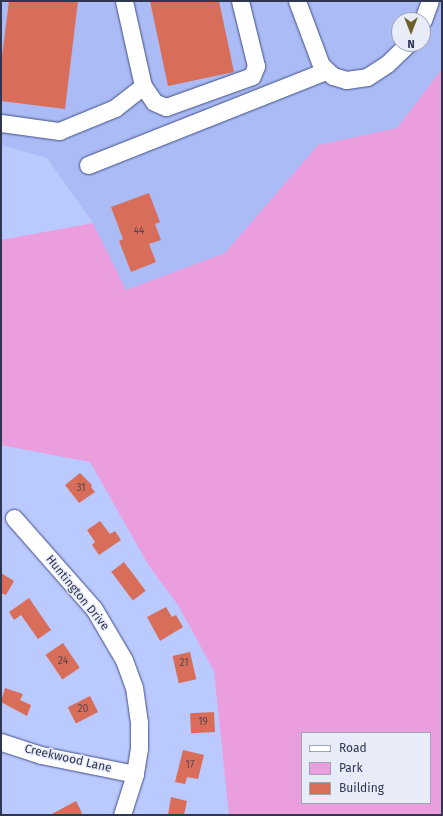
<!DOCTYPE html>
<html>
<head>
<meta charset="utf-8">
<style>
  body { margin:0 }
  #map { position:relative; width:443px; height:816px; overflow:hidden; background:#bac9fe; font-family:"Fira Sans",sans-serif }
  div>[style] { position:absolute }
  .built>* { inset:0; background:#abbbf5 }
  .green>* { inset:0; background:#ea9ede }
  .building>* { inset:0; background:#d86e59; transform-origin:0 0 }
  .roads { filter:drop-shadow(0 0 1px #424f87) drop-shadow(0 0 1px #424f87) }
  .minor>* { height:17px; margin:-8.5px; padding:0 8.5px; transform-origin:8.5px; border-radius:8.5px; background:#fff }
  span { translate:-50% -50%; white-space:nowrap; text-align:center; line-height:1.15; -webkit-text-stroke:3px #e8ecf9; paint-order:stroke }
  .number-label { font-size:10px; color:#594452 }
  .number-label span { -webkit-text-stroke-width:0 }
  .street-label { font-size:12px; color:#2f3650 }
  .frame { position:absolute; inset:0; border:2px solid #2f3650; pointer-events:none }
  .legend { position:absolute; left:301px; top:732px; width:130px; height:72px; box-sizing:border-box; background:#e8ecf9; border:1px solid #9ea3b5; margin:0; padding:5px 7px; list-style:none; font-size:12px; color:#2f3650 }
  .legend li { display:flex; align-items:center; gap:8px; height:20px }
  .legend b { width:20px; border:1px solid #9ea3b5 }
  .north { position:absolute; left:391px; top:12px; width:40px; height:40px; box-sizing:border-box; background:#e8ecf9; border:1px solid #9ea3b5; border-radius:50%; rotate:180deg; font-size:11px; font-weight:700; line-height:16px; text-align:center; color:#2f3650 }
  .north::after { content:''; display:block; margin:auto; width:14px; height:18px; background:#6f5f2d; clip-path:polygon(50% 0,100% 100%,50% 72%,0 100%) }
</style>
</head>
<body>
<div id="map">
  <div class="built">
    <i style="clip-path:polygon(evenodd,1px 1px,442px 1px,442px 69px,397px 128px,318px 145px,225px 253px,126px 290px,93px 223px,47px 158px,1px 145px,1px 1px,399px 20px,423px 20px,423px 44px,399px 44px,399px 20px)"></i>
  </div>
  <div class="green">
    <i style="clip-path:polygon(evenodd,442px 69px,442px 815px,229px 815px,214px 671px,178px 605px,149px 566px,90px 462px,1px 445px,1px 240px,93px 223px,126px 290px,225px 253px,318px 145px,397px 128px,442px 69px,302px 733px,430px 733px,430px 803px,302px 803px,302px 733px)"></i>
  </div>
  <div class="building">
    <i style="clip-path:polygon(9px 1px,78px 1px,65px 109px,1px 101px,1px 64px)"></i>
    <i style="clip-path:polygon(150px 1px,219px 1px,234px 72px,168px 86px)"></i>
    <i style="clip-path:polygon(149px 193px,160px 222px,155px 224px,161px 240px,149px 244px,156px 262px,131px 272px,119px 241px,123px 239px,111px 207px)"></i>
    <i style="clip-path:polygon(80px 473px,92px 485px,91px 487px,95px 492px,79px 503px,65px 485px)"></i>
    <i style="clip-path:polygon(100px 521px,110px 534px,115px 531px,121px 540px,99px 555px,92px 545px,95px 542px,87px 530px)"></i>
    <i style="left:124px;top:562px;width:36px;height:16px;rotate:53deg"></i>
    <i style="clip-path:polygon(1px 573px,14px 581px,6px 595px,1px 593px)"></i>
    <i style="clip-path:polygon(29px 598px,51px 630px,38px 639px,21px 615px,14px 620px,9px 612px)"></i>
    <i style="clip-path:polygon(166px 607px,172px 617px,176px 615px,183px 627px,160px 641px,147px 617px)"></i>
    <i style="left:63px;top:643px;width:30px;height:21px;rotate:56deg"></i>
    <i style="left:190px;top:652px;width:28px;height:18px;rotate:77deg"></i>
    <i style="clip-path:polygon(5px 688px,23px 694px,20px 700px,31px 705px,27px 716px,1px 702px)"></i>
    <i style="left:90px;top:696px;width:18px;height:25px;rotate:63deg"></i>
    <i style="left:214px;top:712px;width:20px;height:24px;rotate:87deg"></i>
    <i style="clip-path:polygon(183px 750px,204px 755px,198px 779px,187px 777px,185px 784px,175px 782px)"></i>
    <i style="clip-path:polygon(171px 797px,187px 801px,184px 815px,168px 815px)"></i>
    <i style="clip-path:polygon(76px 801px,82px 813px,79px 815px,50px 815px)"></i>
  </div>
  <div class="roads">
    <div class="minor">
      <i style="left:297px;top:1px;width:68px;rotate:69.4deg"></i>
      <i style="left:321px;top:65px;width:16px;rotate:43deg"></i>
      <i style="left:333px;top:76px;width:14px;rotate:17deg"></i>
      <i style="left:346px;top:80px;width:21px;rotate:-8deg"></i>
      <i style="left:367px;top:77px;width:24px;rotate:-33deg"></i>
      <i style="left:387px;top:64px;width:29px;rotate:-44deg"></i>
      <i style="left:423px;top:20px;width:20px;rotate:-70deg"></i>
      <i style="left:143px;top:86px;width:19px;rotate:55deg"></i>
      <i style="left:154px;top:102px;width:13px;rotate:23deg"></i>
      <i style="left:166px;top:107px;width:91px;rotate:-19.8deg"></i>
      <i style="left:252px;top:76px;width:11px;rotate:-68deg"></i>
      <i style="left:256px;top:66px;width:67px;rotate:-103.8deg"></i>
      <i style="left:1px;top:123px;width:59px;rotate:7.9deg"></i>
      <i style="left:59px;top:131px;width:61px;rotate:-22.3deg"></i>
      <i style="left:115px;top:108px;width:36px;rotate:-38deg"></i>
      <i style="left:143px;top:86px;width:87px;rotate:-102.6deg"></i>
      <i style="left:88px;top:165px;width:256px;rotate:-21.6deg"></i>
      <i style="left:14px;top:518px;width:121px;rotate:48.7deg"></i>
      <i style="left:94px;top:609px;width:59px;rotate:59.5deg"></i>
      <i style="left:124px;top:660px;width:29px;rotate:70deg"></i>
      <i style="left:134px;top:687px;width:35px;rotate:82deg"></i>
      <i style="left:139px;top:722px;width:26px;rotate:90deg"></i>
      <i style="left:139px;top:748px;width:26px;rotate:99deg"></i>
      <i style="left:135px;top:774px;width:43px;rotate:107.6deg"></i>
      <i style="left:1px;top:742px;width:42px;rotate:18deg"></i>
      <i style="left:41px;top:755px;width:96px;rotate:11.4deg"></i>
    </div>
  </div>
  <div class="number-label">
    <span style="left:139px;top:232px">44</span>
    <span style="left:81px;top:489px">31</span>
    <span style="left:63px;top:662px">24</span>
    <span style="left:184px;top:664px">21</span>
    <span style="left:83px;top:710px">20</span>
    <span style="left:203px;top:723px">19</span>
    <span style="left:190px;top:766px">17</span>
  </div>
  <div class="street-label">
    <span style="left:77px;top:593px;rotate:51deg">Huntington Drive</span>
    <span style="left:68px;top:759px;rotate:13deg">Creekwood Lane</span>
  </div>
  <div class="frame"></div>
  <ul class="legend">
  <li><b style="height:5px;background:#fff"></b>Road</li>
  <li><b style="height:11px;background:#ea9ede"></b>Park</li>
  <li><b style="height:11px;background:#d86e59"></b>Building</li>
  </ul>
  <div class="north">N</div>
</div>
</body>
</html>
